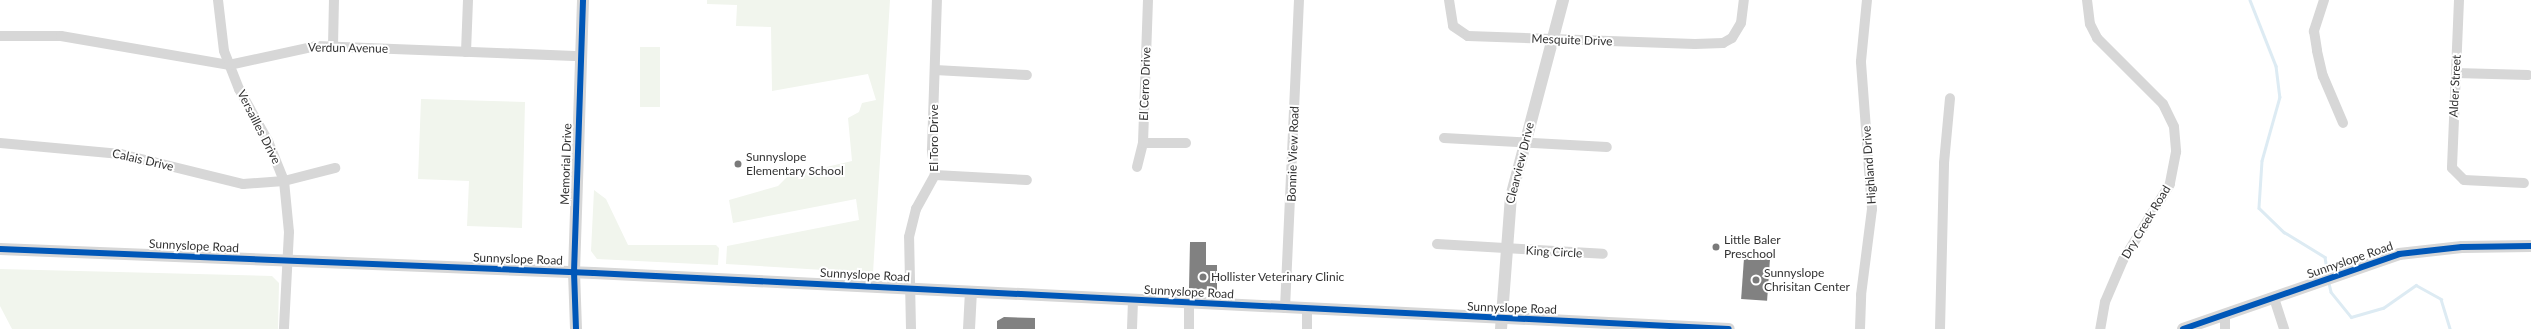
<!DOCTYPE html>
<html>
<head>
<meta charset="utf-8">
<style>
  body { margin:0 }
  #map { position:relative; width:2531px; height:329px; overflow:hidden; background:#fff; font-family:Lato,sans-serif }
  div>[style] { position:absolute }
  .green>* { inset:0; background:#f1f5ed; transform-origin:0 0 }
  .stream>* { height:2.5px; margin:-1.25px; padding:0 1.25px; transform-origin:1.25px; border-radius:1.25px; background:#ddebf3 }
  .building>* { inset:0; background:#818181; transform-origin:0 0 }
  .minor>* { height:10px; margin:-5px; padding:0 5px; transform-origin:5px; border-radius:5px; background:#d7d7d7 }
  .tertiary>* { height:12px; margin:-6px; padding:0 6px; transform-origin:6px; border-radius:6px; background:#d7d7d7 }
  .cycleway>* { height:6px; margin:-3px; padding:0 3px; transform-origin:3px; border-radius:3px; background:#0057b8 }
  .dots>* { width:11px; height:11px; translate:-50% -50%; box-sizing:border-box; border:2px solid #fff; border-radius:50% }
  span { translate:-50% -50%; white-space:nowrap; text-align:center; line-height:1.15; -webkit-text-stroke:4px #fff; paint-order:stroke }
  .street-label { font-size:12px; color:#333 }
  .poi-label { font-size:12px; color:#333 }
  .left { translate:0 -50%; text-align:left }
</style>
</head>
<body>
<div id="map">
  <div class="green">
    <i style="clip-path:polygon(707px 0,890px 0,873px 273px,726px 264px,727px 246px,859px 220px,856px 199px,733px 223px,729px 200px,778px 186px,788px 176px,852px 161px,848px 118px,859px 112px,862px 103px,876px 100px,868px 74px,772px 91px,771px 27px,736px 26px,737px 5px,707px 4px)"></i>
    <i style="left:640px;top:47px;width:20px;height:60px"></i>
    <i style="clip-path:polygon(421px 99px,525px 102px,522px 228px,467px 226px,469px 181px,418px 179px)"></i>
    <i style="clip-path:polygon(594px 190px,606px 199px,628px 245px,716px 245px,719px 248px,718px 265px,597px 259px,591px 251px)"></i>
    <i style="clip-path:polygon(0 269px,272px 276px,279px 283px,278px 329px,12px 329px,0 306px)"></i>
  </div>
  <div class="stream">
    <i style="left:2250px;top:0;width:71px;rotate:68.5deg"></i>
    <i style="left:2276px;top:66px;width:31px;rotate:83deg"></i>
    <i style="left:2280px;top:97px;width:66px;rotate:105.7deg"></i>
    <i style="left:2262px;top:161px;width:47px;rotate:93.7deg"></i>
    <i style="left:2259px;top:208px;width:35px;rotate:44deg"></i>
    <i style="left:2284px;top:232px;width:48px;rotate:31.4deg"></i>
    <i style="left:2325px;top:257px;width:19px;rotate:81deg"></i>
    <i style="left:2329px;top:283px;width:9px;rotate:77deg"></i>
    <i style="left:2331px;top:292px;width:32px;rotate:51deg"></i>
    <i style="left:2351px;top:317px;width:33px;rotate:-16deg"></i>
    <i style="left:2383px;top:308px;width:40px;rotate:-34.9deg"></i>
    <i style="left:2416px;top:285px;width:29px;rotate:29deg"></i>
    <i style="left:2441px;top:299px;width:31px;rotate:73deg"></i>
  </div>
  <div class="building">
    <i style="clip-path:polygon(1190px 242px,1206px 242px,1206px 265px,1217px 265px,1217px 290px,1189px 289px)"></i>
    <i style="left:1744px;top:258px;width:26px;height:41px;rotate:4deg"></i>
    <i style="clip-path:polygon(1004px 317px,1035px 318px,1035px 329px,997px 329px,997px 321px)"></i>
  </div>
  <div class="minor">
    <i style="left:218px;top:0;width:51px;rotate:83.3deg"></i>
    <i style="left:224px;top:51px;width:41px;rotate:68.5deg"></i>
    <i style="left:239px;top:89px;width:60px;rotate:60.9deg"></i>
    <i style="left:268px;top:141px;width:43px;rotate:68.2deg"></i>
    <i style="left:284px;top:181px;width:51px;rotate:84.4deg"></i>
    <i style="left:289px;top:232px;width:97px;rotate:93deg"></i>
    <i style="left:1449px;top:0;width:26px;rotate:81deg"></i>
    <i style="left:1453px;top:26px;width:18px;rotate:34deg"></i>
    <i style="left:1468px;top:36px;width:227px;rotate:2deg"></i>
    <i style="left:1695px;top:44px;width:28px;rotate:-2deg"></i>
    <i style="left:1723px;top:43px;width:10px;rotate:-29deg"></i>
    <i style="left:1732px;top:38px;width:17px;rotate:-59deg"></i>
    <i style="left:1741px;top:23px;width:23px;rotate:-83deg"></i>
    <i style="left:2087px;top:0;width:24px;rotate:83deg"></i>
    <i style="left:2090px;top:24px;width:16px;rotate:63deg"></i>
    <i style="left:2097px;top:38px;width:93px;rotate:45deg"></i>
    <i style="left:2163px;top:104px;width:25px;rotate:64deg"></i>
    <i style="left:2174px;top:127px;width:25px;rotate:85deg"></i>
    <i style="left:2176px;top:152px;width:33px;rotate:101deg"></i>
    <i style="left:2170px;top:184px;width:89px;rotate:121.7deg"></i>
    <i style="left:2123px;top:260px;width:46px;rotate:113.2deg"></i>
    <i style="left:2105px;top:302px;width:27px;rotate:100deg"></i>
    <i style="left:2324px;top:0;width:33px;rotate:108deg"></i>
    <i style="left:2314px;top:31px;width:20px;rotate:81deg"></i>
    <i style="left:2317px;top:51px;width:26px;rotate:77deg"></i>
    <i style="left:2323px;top:76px;width:51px;rotate:66.9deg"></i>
    <i style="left:2459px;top:0;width:168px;rotate:92.4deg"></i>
    <i style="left:2452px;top:168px;width:17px;rotate:45deg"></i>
    <i style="left:2464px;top:180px;width:60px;rotate:2.9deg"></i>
    <i style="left:0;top:36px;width:61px"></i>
    <i style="left:61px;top:36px;width:170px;rotate:9.8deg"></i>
    <i style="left:229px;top:65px;width:89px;rotate:-12.3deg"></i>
    <i style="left:316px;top:46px;width:265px;rotate:2.2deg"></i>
    <i style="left:333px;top:46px;width:46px;rotate:-88.8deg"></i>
    <i style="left:466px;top:52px;width:52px;rotate:-87.8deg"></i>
    <i style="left:935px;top:70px;width:92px;rotate:3.1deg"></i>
    <i style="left:2456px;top:73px;width:72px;rotate:1.6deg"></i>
    <i style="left:1444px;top:138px;width:163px;rotate:3.2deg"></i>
    <i style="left:0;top:143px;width:121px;rotate:5.2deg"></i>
    <i style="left:121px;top:154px;width:126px;rotate:13.8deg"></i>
    <i style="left:243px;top:184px;width:41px;rotate:-4.2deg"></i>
    <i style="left:284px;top:181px;width:53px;rotate:-14.3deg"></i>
    <i style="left:1143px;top:143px;width:43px"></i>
    <i style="left:1137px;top:167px;width:25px;rotate:-76deg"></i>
    <i style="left:1143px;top:143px;width:143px;rotate:-88deg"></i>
    <i style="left:935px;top:175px;width:92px;rotate:3.1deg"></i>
    <i style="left:1437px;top:244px;width:166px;rotate:3.4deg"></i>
    <i style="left:2274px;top:298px;width:33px;rotate:72deg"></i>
    <i style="left:1285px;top:308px;width:308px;rotate:-87.4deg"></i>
    <i style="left:911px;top:329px;width:92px;rotate:-91.2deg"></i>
    <i style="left:909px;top:237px;width:29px;rotate:-76deg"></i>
    <i style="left:916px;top:209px;width:39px;rotate:-61deg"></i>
    <i style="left:935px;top:175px;width:26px;rotate:-97deg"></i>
    <i style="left:932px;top:149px;width:149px;rotate:-88.1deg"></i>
    <i style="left:1132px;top:329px;width:29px;rotate:-88deg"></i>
    <i style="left:1189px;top:329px;width:25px;rotate:-90deg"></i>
    <i style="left:1307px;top:329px;width:20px;rotate:-90deg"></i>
    <i style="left:1860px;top:329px;width:34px;rotate:-88deg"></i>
    <i style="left:1861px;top:295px;width:87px;rotate:-82.7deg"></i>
    <i style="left:1872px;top:209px;width:148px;rotate:-94.3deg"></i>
    <i style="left:1861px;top:61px;width:61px;rotate:-84.4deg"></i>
    <i style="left:1940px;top:329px;width:166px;rotate:-88.6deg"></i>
    <i style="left:1944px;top:163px;width:65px;rotate:-84.7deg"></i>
    <i style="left:2225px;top:329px;width:15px;rotate:-90deg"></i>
  </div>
  <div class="tertiary">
    <i style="left:0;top:249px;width:594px;rotate:2.31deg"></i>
    <i style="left:594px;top:273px;width:1136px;rotate:2.82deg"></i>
    <i style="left:576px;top:329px;width:57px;rotate:-92deg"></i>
    <i style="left:574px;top:272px;width:272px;rotate:-88.1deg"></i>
    <i style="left:969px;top:329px;width:37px;rotate:-87deg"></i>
    <i style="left:1501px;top:329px;width:132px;rotate:-85.7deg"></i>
    <i style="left:1511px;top:197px;width:204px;rotate:-75.2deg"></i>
    <i style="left:2183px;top:329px;width:229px;rotate:-19.1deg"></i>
    <i style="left:2399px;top:254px;width:63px;rotate:-6.3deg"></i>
    <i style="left:2462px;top:247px;width:69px;rotate:-0.8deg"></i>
  </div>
  <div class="cycleway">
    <i style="left:0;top:249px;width:594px;rotate:2.31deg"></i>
    <i style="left:594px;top:273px;width:1136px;rotate:2.82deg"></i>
    <i style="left:576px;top:329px;width:57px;rotate:-92deg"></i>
    <i style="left:574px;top:272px;width:272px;rotate:-88.1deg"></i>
    <i style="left:2183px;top:329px;width:229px;rotate:-19.1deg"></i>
    <i style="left:2399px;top:254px;width:63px;rotate:-6.3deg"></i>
    <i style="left:2462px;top:247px;width:69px;rotate:-0.8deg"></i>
  </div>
  <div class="dots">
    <i style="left:738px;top:164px;background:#7a7a7a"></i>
    <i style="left:1716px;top:247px;background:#7a7a7a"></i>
    <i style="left:1203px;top:277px;background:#7a7a7a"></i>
    <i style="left:1756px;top:280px;background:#7a7a7a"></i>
  </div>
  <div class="street-label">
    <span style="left:1572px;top:40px;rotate:2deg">Mesquite Drive</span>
    <span style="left:348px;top:48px;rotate:1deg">Verdun Avenue</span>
    <span style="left:1145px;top:84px;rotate:-88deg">El Cerro Drive</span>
    <span style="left:2455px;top:86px;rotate:-87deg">Alder Street</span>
    <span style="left:259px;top:127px;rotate:63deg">Versailles Drive</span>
    <span style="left:934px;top:138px;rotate:-90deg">El Toro Drive</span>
    <span style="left:1293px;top:154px;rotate:-88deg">Bonnie View Road</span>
    <span style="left:143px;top:160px;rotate:13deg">Calais Drive</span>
    <span style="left:1520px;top:163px;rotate:-76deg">Clearview Drive</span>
    <span style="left:566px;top:164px;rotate:-88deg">Memorial Drive</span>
    <span style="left:1869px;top:165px;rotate:-94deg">Highland Drive</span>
    <span style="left:2146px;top:222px;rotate:-59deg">Dry Creek Road</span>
    <span style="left:194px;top:246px;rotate:3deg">Sunnyslope Road</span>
    <span style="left:1554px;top:252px;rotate:3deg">King Circle</span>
    <span style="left:518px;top:259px;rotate:2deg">Sunnyslope Road</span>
    <span style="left:2350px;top:260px;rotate:-19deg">Sunnyslope Road</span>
    <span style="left:865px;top:275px;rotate:3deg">Sunnyslope Road</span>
    <span style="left:1189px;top:292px;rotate:3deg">Sunnyslope Road</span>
    <span style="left:1512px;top:308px;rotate:2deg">Sunnyslope Road</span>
  </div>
  <div class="poi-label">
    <span class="left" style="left:746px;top:164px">Sunnyslope<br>Elementary School</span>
    <span class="left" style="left:1724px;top:247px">Little Baler<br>Preschool</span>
    <span class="left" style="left:1764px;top:280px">Sunnyslope<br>Chrisitan Center</span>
    <span class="left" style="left:1211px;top:277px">Hollister Veterinary Clinic</span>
  </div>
</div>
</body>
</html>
